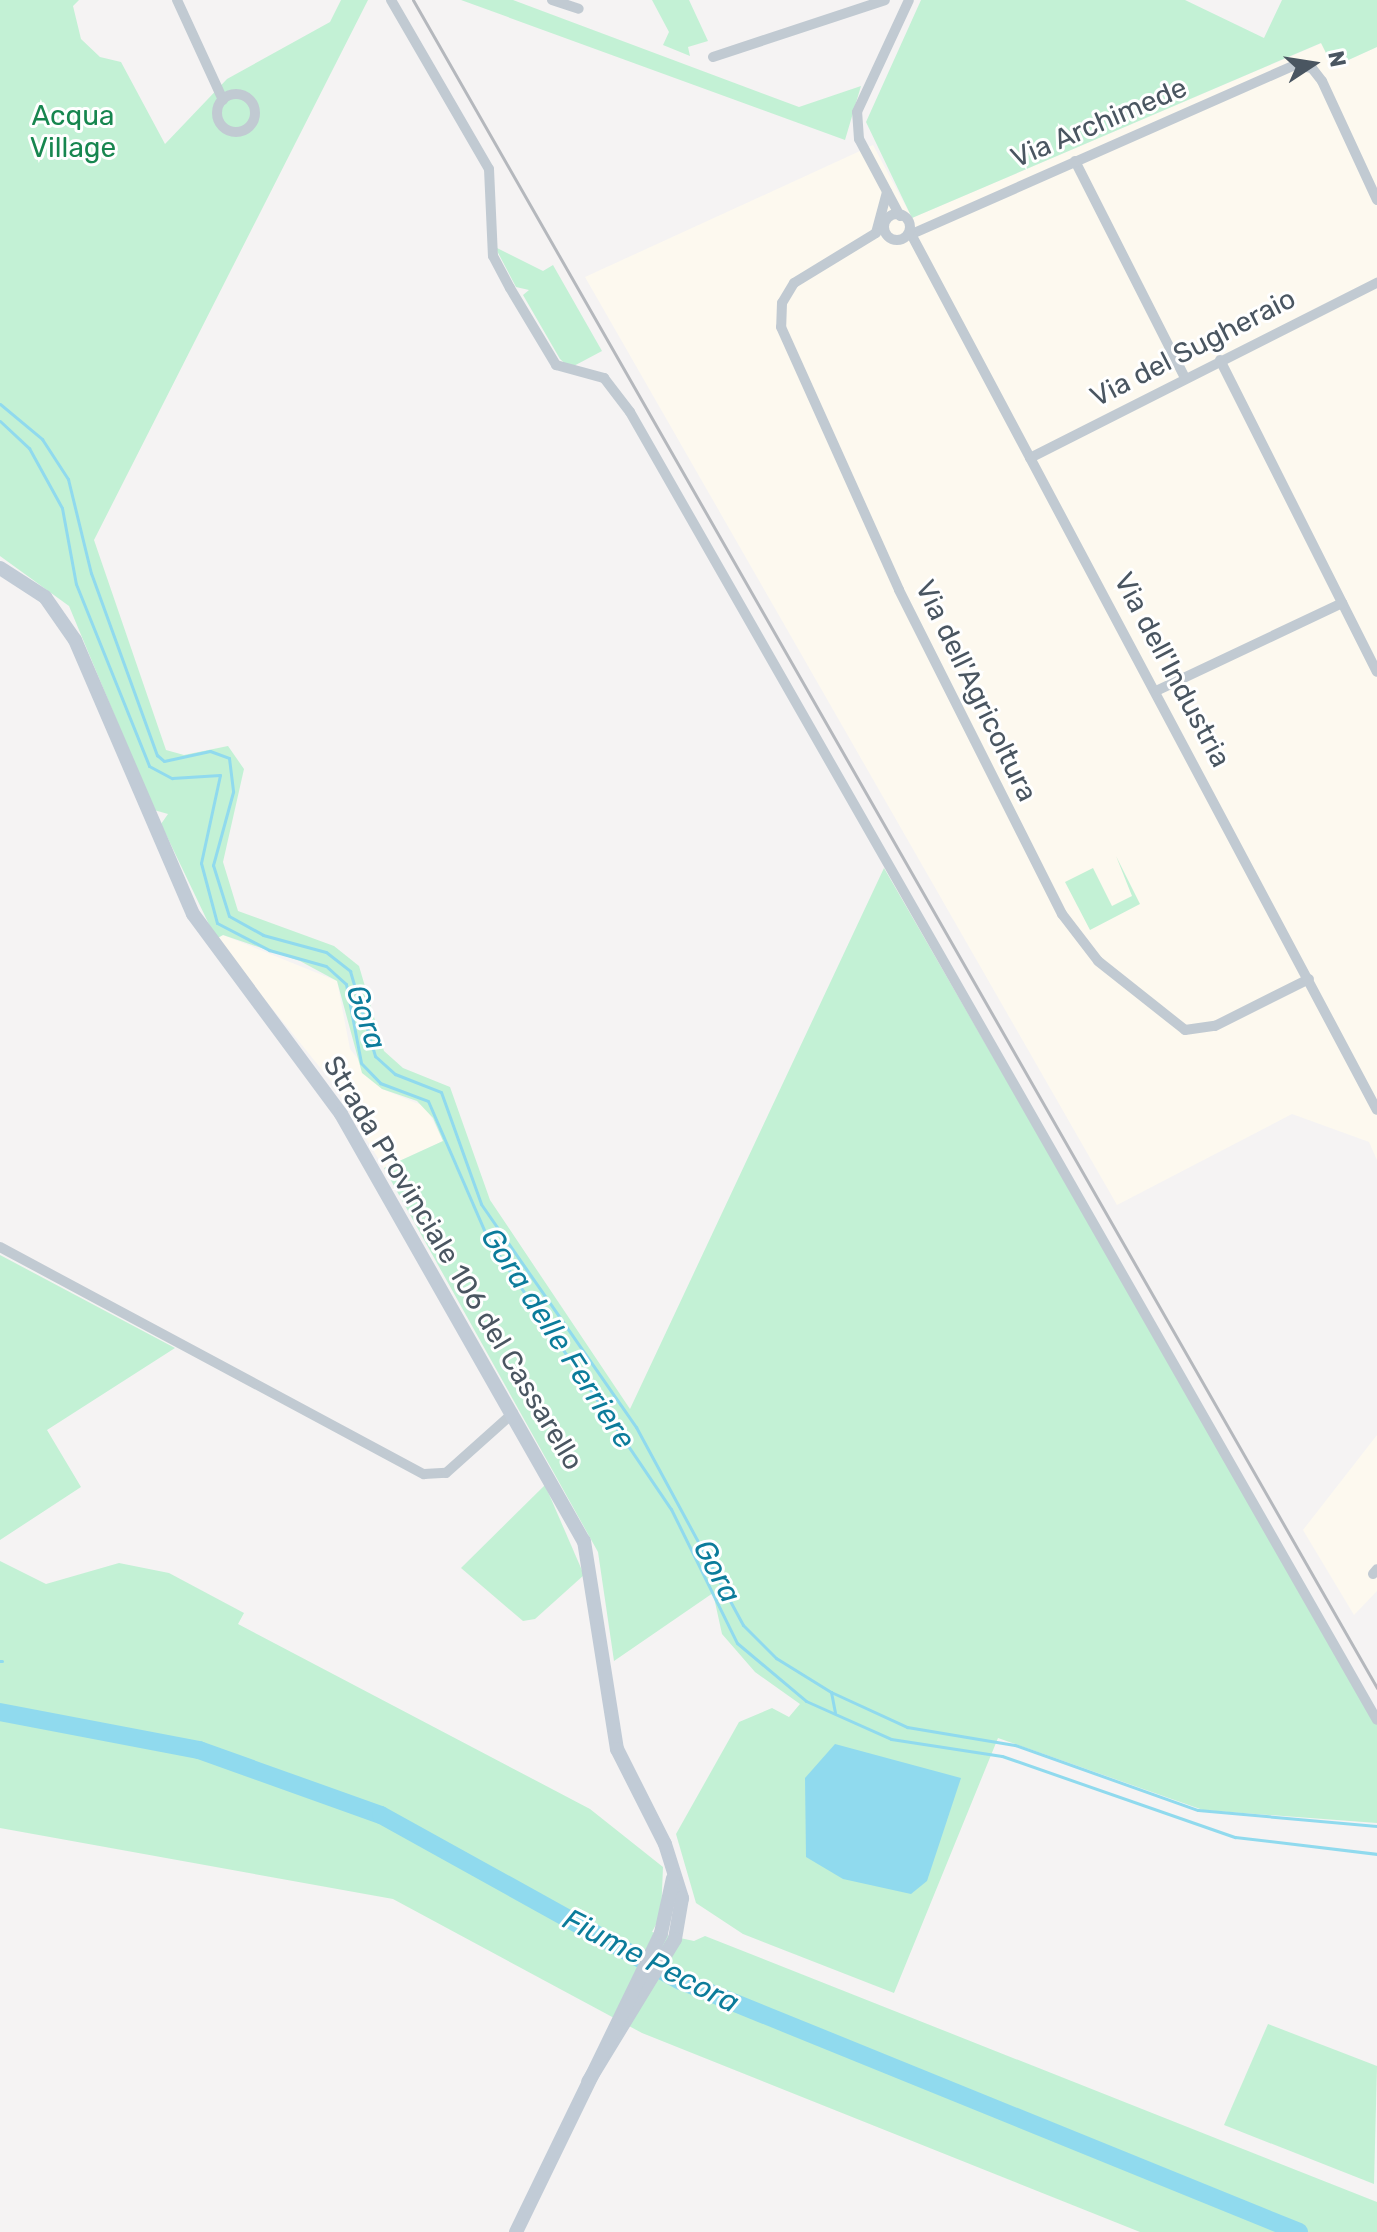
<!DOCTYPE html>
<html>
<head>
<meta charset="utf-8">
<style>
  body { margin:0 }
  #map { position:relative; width:1377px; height:2232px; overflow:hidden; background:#f5f3f3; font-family:Rubik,sans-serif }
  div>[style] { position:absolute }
  .commercial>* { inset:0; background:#fdf9ef }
  .green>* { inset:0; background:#c3f1d5 }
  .water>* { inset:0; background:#90daee }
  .stream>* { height:3px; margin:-1.5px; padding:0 1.5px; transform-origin:1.5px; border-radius:1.5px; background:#90daee }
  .river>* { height:18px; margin:-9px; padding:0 9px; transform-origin:9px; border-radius:9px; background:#90daee }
  .street>* { height:10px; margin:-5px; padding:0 5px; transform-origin:5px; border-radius:5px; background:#c1cad2 }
  .street>.ring { margin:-5px; padding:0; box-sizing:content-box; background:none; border:10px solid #c1cad2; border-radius:50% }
  .secondary>* { height:14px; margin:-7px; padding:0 7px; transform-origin:7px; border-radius:7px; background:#c1cbd6 }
  .rail>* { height:3px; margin:-1.5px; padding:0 1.5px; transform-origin:1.5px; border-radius:1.5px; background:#b5b8bd }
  span { translate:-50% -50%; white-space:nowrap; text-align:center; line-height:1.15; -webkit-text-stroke:6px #fff; paint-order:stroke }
  .park-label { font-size:28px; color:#17864f }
  .street-label { font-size:28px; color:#4a5661 }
  .water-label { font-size:30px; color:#0c7c9b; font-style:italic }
  .north { position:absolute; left:1273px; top:24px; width:80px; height:80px; -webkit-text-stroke:6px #fff; paint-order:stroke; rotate:78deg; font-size:22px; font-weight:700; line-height:32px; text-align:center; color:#4a5661 }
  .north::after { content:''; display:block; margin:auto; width:28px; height:36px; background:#4a5661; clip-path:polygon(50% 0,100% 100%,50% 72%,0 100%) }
</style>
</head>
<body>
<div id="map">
  <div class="commercial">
    <i style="clip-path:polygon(1322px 43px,1333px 67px,1377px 47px,1377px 1160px,1369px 1142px,1292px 1114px,1117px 1205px,585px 277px,873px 145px,912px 218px)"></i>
    <i style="clip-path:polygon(223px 935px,337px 981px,350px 1049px,382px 1089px,426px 1107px,443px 1141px,384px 1168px,340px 1096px,344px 1086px,331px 1081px,216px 939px)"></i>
    <i style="clip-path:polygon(1377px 1435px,1377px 1591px,1354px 1615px,1303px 1530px)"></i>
  </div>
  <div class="green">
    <i style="clip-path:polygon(0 0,79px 0,73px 6px,81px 39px,100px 57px,121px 62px,165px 144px,227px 79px,330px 22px,341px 0,368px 0,94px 540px,166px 750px,184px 755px,228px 746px,244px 769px,223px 862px,238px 911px,334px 946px,359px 966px,384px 1051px,403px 1068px,450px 1087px,490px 1200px,630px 1409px,884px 868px,1377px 1722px,1377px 1823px,1203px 1810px,998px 1738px,894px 1993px,743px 1934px,696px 1903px,676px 1834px,739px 1722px,772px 1708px,789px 1717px,800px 1704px,755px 1672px,722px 1634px,713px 1593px,614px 1661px,598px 1552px,384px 1168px,443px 1141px,433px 1118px,417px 1101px,382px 1089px,362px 1073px,337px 981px,300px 961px,223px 935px,216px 939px,161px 824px,168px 814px,154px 810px,69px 606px,0 556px)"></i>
    <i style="clip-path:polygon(461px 0,513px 0,799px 107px,861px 86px,845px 140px)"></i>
    <i style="clip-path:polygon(652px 0,689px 0,708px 41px,688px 47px,690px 56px,663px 45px,669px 32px)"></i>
    <i style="clip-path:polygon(921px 0,1185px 0,1264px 38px,1282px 0,1377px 0,1377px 47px,1333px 67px,1321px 43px,912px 218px,866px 122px)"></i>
    <i style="clip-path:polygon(495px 247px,543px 271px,553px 265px,602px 351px,570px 368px,560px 359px,523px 295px,529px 290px,516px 287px)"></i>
    <i style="clip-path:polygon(1116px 856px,1140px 904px,1090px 930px,1065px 882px,1093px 868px,1112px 906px,1132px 896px)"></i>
    <i style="clip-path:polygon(0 1255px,175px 1348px,47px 1430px,81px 1487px,0 1540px)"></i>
    <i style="clip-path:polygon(545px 1485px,584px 1575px,535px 1619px,523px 1621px,461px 1568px)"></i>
    <i style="clip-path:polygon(0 1561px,46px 1584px,119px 1563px,169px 1573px,244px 1613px,238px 1624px,590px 1809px,663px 1867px,661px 1915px,652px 1932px,694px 1941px,705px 1936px,1377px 2202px,1377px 2232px,1140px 2232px,642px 2033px,393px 1899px,0 1828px)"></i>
    <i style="clip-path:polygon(1268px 2024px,1377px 2066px,1374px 2184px,1224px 2125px)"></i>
  </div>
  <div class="water">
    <i style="clip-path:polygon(835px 1744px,961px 1778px,927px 1881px,911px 1894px,843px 1879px,806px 1857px,805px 1778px)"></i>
  </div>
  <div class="stream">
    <i style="left:0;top:404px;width:55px;rotate:39.8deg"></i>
    <i style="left:42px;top:439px;width:48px;rotate:57deg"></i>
    <i style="left:68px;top:479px;width:97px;rotate:76.3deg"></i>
    <i style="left:91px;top:573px;width:194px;rotate:70.1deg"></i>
    <i style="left:157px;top:755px;width:9px;rotate:41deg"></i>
    <i style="left:164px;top:761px;width:47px;rotate:-12.3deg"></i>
    <i style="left:210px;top:751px;width:20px;rotate:20deg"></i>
    <i style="left:229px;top:758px;width:34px;rotate:83deg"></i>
    <i style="left:233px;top:792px;width:76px;rotate:105.3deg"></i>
    <i style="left:213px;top:865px;width:53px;rotate:72.6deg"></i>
    <i style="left:229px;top:916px;width:39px;rotate:29deg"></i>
    <i style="left:263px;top:935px;width:65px;rotate:15.1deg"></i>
    <i style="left:326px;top:952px;width:31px;rotate:38deg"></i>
    <i style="left:350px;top:971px;width:89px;rotate:73.6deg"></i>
    <i style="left:375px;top:1056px;width:27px;rotate:42deg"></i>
    <i style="left:395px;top:1074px;width:49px;rotate:21.4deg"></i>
    <i style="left:441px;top:1092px;width:119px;rotate:70.3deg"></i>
    <i style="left:481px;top:1204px;width:272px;rotate:55.2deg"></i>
    <i style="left:636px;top:1427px;width:225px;rotate:61.6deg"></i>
    <i style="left:743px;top:1625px;width:47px;rotate:45deg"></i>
    <i style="left:776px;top:1658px;width:65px;rotate:31.7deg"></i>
    <i style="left:831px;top:1692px;width:21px;rotate:79deg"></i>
    <i style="left:0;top:421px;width:40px;rotate:43deg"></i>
    <i style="left:29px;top:448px;width:68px;rotate:61.2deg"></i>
    <i style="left:62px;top:508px;width:77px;rotate:79.6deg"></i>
    <i style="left:76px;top:584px;width:196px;rotate:68.1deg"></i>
    <i style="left:149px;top:766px;width:26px;rotate:28deg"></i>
    <i style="left:172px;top:778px;width:48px;rotate:-3.6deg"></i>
    <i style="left:220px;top:775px;width:90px;rotate:102.2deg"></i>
    <i style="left:201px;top:863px;width:62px;rotate:75.1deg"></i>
    <i style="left:217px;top:923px;width:59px;rotate:27.4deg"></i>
    <i style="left:269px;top:950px;width:59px;rotate:15.7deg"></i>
    <i style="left:326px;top:966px;width:27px;rotate:42deg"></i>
    <i style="left:346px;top:984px;width:80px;rotate:79.2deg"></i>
    <i style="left:361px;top:1063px;width:28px;rotate:46deg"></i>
    <i style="left:380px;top:1083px;width:51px;rotate:20.6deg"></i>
    <i style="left:428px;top:1101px;width:150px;rotate:66.5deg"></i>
    <i style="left:488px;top:1239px;width:326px;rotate:55.9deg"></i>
    <i style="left:671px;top:1509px;width:149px;rotate:63.8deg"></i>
    <i style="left:737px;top:1643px;width:90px;rotate:40deg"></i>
    <i style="left:806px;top:1701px;width:93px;rotate:24.1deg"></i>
    <i style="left:891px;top:1739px;width:112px;rotate:8.7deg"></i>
    <i style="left:1002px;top:1756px;width:247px;rotate:19.2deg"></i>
    <i style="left:1235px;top:1837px;width:143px;rotate:6.8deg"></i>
    <i style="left:0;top:1661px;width:2px"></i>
    <i style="left:831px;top:1692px;width:84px;rotate:24.7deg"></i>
    <i style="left:907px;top:1727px;width:109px;rotate:9.5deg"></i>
    <i style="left:1015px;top:1745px;width:194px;rotate:19.6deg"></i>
    <i style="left:1198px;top:1810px;width:180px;rotate:5.1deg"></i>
  </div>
  <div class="river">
    <i style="left:0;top:1712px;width:203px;rotate:10.8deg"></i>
    <i style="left:199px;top:1750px;width:193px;rotate:19.7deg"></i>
    <i style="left:381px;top:1815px;width:343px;rotate:29deg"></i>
    <i style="left:681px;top:1981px;width:667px;rotate:22.1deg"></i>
  </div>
  <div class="street">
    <i style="left:177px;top:0;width:110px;rotate:65.3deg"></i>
    <i style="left:391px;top:0;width:195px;rotate:59.9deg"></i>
    <i style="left:489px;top:169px;width:87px;rotate:87.4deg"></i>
    <i style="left:493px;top:256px;width:36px;rotate:62deg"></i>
    <i style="left:510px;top:288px;width:90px;rotate:59.1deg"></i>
    <i style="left:556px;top:365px;width:50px;rotate:15.2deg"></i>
    <i style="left:604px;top:378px;width:43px;rotate:52.6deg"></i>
    <i style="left:630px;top:412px;width:1506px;rotate:60.27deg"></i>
    <i style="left:552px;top:0;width:28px;rotate:18deg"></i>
    <i style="left:713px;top:57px;width:181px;rotate:-18.3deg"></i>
    <i class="ring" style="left:217px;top:94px;width:28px;height:28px"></i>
    <i style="left:1075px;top:161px;width:243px;rotate:63.1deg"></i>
    <i style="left:887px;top:192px;width:42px;rotate:105deg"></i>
    <i style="left:876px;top:233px;width:96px;rotate:148.6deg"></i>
    <i style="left:794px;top:283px;width:23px;rotate:121deg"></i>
    <i style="left:782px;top:303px;width:24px;rotate:92deg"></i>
    <i style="left:781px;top:327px;width:288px;rotate:65.8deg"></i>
    <i style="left:899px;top:590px;width:363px;rotate:63.3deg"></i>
    <i style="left:1062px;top:914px;width:59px;rotate:52.5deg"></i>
    <i style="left:1098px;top:961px;width:111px;rotate:38.4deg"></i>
    <i style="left:1185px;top:1030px;width:30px;rotate:-8deg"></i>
    <i style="left:1215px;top:1026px;width:105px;rotate:-26.6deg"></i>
    <i style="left:1377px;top:200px;width:131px;rotate:-114.8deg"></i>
    <i style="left:1322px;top:81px;width:16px;rotate:-128deg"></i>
    <i style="left:1312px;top:68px;width:17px;rotate:-170deg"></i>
    <i style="left:1295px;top:65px;width:420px;rotate:156.2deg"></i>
    <i style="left:911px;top:234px;width:992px;rotate:61.99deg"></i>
    <i class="ring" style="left:884px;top:214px;width:16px;height:16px"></i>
    <i style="left:900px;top:216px;width:87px;rotate:-118deg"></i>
    <i style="left:859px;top:139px;width:27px;rotate:-94deg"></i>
    <i style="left:857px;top:112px;width:123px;rotate:-65.1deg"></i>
    <i style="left:1220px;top:360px;width:349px;rotate:63.3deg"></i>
    <i style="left:1030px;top:458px;width:389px;rotate:-26.8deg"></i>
    <i style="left:1156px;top:691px;width:206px;rotate:-25.3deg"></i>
    <i style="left:0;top:1247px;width:481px;rotate:28.2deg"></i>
    <i style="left:424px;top:1474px;width:22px;rotate:-3deg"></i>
    <i style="left:446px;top:1473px;width:90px;rotate:-41.8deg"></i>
    <i style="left:1373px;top:1574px;width:6px;rotate:-51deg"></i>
  </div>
  <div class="secondary">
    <i style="left:0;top:568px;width:54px;rotate:32.8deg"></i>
    <i style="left:45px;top:597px;width:52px;rotate:55.1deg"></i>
    <i style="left:75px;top:640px;width:298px;rotate:66.7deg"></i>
    <i style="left:193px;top:914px;width:249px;rotate:53.5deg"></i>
    <i style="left:341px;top:1114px;width:491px;rotate:60.4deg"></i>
    <i style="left:584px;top:1541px;width:211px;rotate:81deg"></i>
    <i style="left:617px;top:1749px;width:106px;rotate:63.2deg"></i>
    <i style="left:665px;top:1844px;width:57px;rotate:72.5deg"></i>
    <i style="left:682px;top:1898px;width:42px;rotate:99.7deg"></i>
    <i style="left:675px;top:1939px;width:167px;rotate:121.3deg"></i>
    <i style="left:516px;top:2232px;width:332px;rotate:-64.1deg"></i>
    <i style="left:661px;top:1933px;width:56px;rotate:-77.7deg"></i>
  </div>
  <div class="rail">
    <i style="left:413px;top:0;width:1944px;rotate:60.27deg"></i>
  </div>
  <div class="park-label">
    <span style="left:73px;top:132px">Acqua<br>Village</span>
  </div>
  <div class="street-label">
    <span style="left:1099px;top:123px;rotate:-23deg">Via Archimede</span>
    <span style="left:1193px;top:348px;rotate:-27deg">Via del Sugheraio</span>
    <span style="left:1172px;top:670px;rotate:62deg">Via dell'Industria</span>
    <span style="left:976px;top:691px;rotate:64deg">Via dell'Agricoltura</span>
    <span style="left:453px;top:1263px;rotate:59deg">Strada Provinciale 106 del Cassarello</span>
  </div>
  <div class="water-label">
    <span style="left:366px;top:1017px;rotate:71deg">Gora</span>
    <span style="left:558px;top:1338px;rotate:57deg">Gora delle Ferriere</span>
    <span style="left:717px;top:1571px;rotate:62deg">Gora</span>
    <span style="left:651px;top:1961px;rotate:27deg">Fiume Pecora</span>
  </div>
  <div class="north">N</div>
</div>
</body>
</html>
